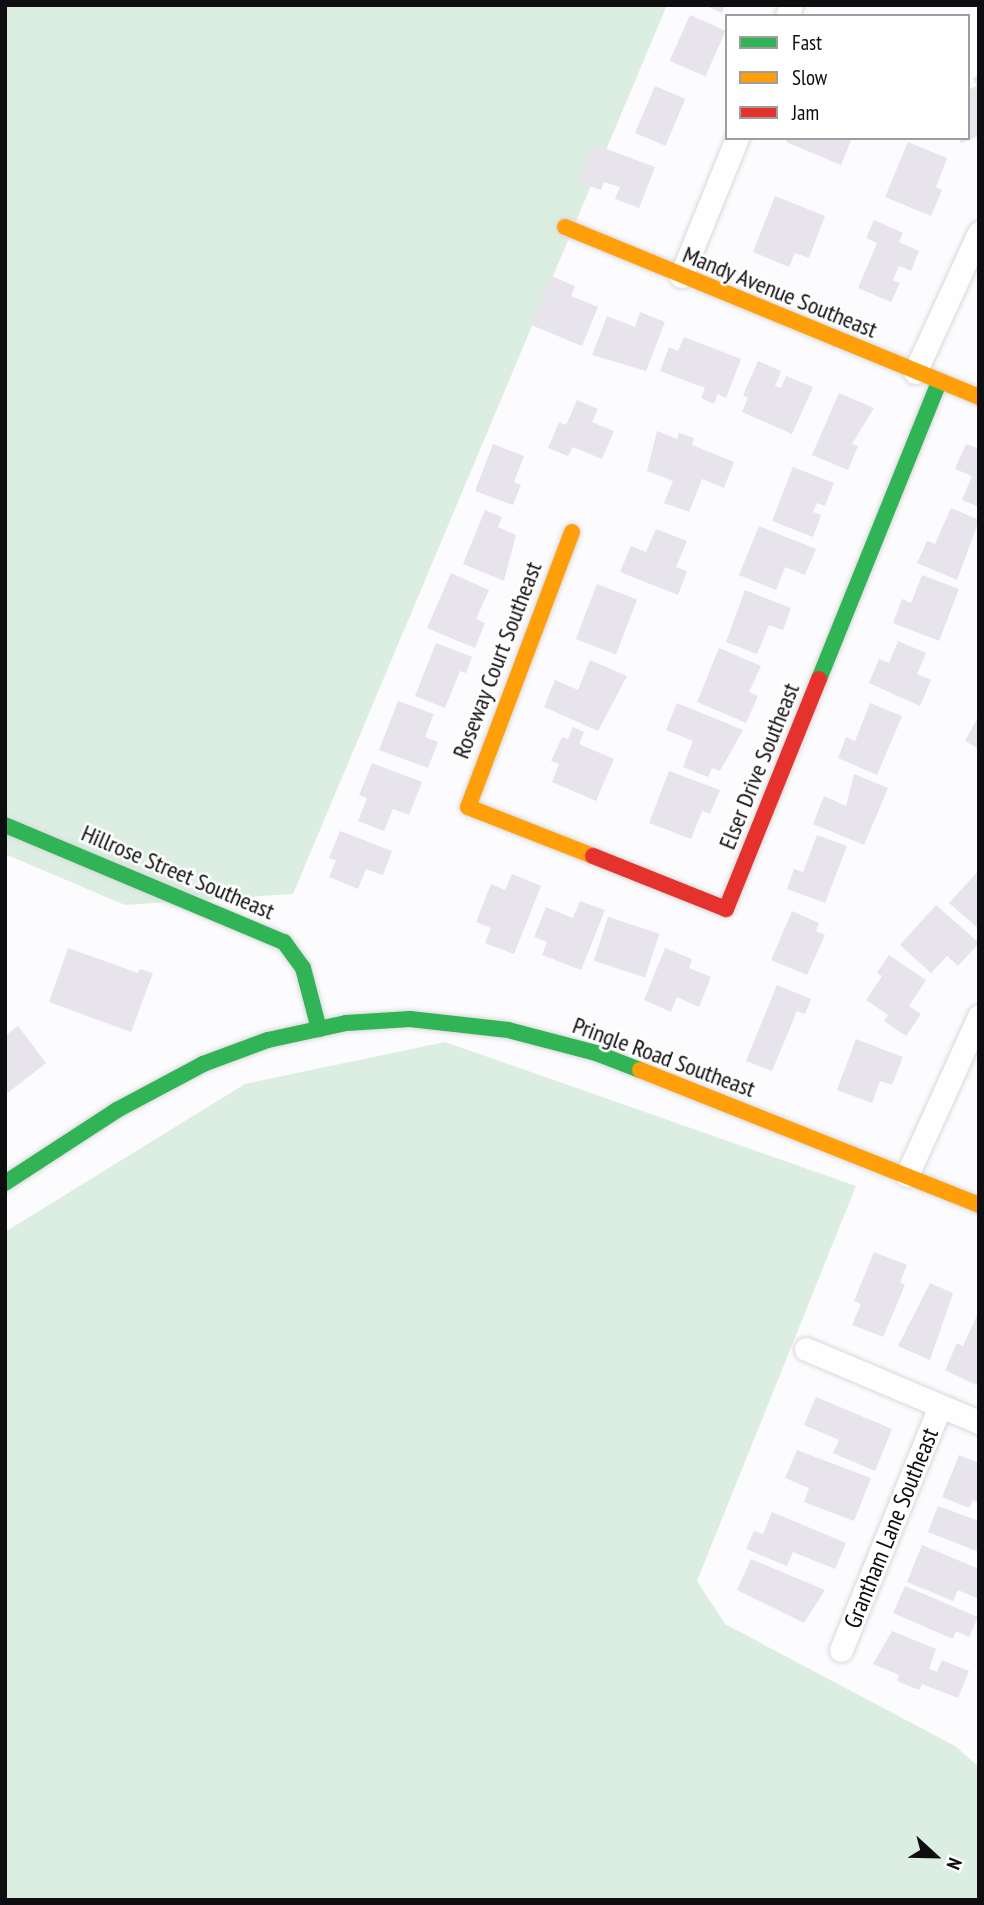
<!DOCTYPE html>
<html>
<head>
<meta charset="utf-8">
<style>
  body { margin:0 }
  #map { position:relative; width:984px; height:1905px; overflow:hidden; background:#fcfbfd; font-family:"PT Sans Narrow",sans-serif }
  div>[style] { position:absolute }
  .green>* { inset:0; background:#dceee2 }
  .building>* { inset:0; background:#e7e4eb; transform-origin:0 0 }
  .roads { filter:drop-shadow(0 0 2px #d9d8da) drop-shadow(0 0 2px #d9d8da) }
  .street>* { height:23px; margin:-11.5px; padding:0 11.5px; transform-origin:11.5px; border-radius:11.5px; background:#fffeff }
  .fast>* { height:16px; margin:-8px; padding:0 8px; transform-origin:8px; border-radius:8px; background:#30b455 }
  .slow>* { height:16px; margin:-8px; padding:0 8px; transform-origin:8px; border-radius:8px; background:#ff9f0a }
  .jam>* { height:16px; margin:-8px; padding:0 8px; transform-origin:8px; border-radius:8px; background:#e5322d }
  span { translate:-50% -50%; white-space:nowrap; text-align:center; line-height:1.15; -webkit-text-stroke:5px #fff; paint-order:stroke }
  .street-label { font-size:24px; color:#0e0d0f }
  .frame { position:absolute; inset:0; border:7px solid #0e0d0f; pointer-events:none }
  .legend { position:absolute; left:725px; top:14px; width:245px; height:126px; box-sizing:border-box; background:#fff; border:2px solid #9f9e9f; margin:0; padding:9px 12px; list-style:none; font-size:21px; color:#0e0d0f }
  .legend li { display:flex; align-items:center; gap:14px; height:35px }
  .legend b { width:35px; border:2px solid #9f9e9f }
  .north { position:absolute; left:900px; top:1821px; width:70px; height:70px; -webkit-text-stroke:5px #fff; paint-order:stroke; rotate:112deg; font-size:19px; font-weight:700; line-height:28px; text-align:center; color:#0e0d0f }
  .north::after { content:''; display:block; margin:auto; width:24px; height:32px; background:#0e0d0f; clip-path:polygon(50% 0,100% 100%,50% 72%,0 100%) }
</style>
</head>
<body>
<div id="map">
  <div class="green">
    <i style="clip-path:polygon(5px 5px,667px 5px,293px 894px,125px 905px,5px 854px)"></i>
    <i style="clip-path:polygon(445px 1042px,856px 1186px,697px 1581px,725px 1624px,955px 1746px,979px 1767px,979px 1900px,5px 1900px,5px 1232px,245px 1084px)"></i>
  </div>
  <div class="building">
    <i style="clip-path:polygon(704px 5px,725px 5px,722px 13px)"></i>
    <i style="left:690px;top:15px;width:39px;height:50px;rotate:24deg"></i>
    <i style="clip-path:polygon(979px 76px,979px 136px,961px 143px,959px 138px,968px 138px,968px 90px,977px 86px,973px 78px)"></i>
    <i style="left:655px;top:86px;width:33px;height:51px;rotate:23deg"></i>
    <i style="clip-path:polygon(787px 138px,852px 138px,841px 165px,786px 142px)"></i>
    <i style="clip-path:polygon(908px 142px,947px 158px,936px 187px,942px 190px,931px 216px,885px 197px)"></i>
    <i style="clip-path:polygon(593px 144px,655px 167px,639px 208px,615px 199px,620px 187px,604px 182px,601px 190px,578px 182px)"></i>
    <i style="clip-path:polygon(775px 196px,825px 216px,809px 258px,795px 253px,789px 267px,753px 252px)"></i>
    <i style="clip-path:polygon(874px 220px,903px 233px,899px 242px,919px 251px,911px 271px,899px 266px,893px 280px,900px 283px,891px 302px,858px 288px,877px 243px,866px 238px)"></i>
    <i style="clip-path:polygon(551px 276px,575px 286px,571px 296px,598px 307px,582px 346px,531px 325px)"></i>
    <i style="clip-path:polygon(640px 312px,665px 322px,646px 371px,592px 355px,607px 316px,635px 327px)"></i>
    <i style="clip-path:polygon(684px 337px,741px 359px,726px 398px,718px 394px,714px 404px,701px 398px,705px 388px,660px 371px,669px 347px,678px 351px)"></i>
    <i style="clip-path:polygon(758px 361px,781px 371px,775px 386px,781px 388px,786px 376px,813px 387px,792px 434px,742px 412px,748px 398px,743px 395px)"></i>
    <i style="clip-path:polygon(839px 393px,874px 408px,852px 444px,858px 446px,848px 470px,812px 455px)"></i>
    <i style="clip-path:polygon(577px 400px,598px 409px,592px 422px,614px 431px,602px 459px,573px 447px,568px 456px,548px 448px,559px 422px,566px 425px)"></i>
    <i style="clip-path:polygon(657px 431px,677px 439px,679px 433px,694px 438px,692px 445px,734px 462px,724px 488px,702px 479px,689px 512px,664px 503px,673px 481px,647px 471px)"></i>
    <i style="clip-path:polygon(493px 444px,524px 456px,514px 482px,521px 485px,513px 505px,475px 491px)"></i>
    <i style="clip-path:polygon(966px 444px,979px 449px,979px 507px,962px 500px,972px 476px,955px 469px)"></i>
    <i style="clip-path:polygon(793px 467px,834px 483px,825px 506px,817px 503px,813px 512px,821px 515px,813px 537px,772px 521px)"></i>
    <i style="clip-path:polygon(951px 508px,979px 520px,957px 580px,917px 563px,927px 541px,935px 544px)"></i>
    <i style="clip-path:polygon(485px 510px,502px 517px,498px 527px,516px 535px,504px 581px,463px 564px)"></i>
    <i style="clip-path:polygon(759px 526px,816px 549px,805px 575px,785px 567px,776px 590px,739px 575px)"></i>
    <i style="clip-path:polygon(656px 529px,687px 541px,676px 567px,687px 571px,678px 595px,620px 572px,631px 546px,646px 552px)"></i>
    <i style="clip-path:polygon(451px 573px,489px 590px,476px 619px,485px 623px,475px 648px,427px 628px)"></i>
    <i style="clip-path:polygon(922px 575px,959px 589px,939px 641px,893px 623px,902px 599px,911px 603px)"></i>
    <i style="left:597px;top:584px;width:43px;height:59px;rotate:21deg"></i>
    <i style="clip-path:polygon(745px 590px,791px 608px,783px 630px,769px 625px,757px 654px,726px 642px)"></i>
    <i style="clip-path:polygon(898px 641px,926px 653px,917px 674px,931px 680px,920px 706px,869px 683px,879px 659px,889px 663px)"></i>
    <i style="clip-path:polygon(436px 643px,472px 657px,466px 673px,460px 671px,445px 708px,415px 696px)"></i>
    <i style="clip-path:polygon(719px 648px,761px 666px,749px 692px,758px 696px,746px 723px,697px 702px)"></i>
    <i style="clip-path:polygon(590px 660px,627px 676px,598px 731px,544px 707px,555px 680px,578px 690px)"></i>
    <i style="clip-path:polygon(398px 701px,434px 714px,425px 737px,438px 742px,428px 768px,379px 750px)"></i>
    <i style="clip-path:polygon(677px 703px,743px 730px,720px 771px,712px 768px,708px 777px,683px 767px,693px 741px,666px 730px)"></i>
    <i style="clip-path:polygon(870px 703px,902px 716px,877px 775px,838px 758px,846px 737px,855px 741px)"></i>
    <i style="clip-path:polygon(979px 715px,979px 749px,965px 741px)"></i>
    <i style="clip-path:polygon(573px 727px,584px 732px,579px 744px,614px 759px,596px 801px,552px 782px,559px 764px,551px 761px,562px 737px,568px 739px)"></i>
    <i style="clip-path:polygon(372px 763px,422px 782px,409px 815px,393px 809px,384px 831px,358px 821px,367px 798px,359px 795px)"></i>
    <i style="clip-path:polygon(669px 771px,720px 790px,710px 814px,702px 811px,691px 839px,649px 823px)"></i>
    <i style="clip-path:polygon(854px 774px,888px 788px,864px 845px,813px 824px,824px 796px,846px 806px)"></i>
    <i style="clip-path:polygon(340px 831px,392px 851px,383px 875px,366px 869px,358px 889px,329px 877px,336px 860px,329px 858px)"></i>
    <i style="clip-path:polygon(817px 835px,847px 846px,825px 903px,787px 889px,794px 869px,803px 872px)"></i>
    <i style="clip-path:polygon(979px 870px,979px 929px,949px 903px)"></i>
    <i style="clip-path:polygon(512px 874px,541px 886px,514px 954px,485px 943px,491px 928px,476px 922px,491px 884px,505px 890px)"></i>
    <i style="clip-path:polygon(580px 901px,605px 910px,581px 970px,542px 955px,547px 942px,534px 937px,546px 907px,573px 918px)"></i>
    <i style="clip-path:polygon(936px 905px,979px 943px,958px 966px,947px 956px,931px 973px,900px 945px)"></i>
    <i style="clip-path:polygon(792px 911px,819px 923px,816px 931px,825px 935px,807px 975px,771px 960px)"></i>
    <i style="left:608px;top:917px;width:54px;height:46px;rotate:18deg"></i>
    <i style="clip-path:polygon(68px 948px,138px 973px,140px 969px,153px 973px,131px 1032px,49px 1002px)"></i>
    <i style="clip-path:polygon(665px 948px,692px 959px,689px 968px,711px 977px,699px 1007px,677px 997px,671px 1012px,644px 1000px)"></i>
    <i style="clip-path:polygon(889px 955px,926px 980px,909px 1006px,921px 1014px,906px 1036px,884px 1021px,888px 1015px,866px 1000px,882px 976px,877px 973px)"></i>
    <i style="clip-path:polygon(777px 985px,811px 999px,805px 1014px,797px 1011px,772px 1071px,746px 1061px)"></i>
    <i style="clip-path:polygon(18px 1026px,46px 1063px,5px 1095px,5px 1036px)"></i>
    <i style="clip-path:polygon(856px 1039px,903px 1057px,892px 1085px,880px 1081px,872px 1103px,837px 1090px)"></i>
    <i style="clip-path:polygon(874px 1252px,907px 1265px,900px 1282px,905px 1285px,883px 1337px,852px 1325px,861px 1304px,854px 1301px)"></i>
    <i style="clip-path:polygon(930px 1283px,953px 1293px,930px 1360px,898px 1346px)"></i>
    <i style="clip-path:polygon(979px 1311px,979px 1379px,976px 1385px,945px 1370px,957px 1343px,963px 1346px)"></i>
    <i style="clip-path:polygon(816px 1397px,892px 1429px,875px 1471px,833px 1453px,839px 1440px,804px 1425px)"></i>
    <i style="clip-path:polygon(797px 1450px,871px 1478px,854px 1521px,804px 1502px,809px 1488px,785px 1478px)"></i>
    <i style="clip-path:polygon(959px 1455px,979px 1463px,979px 1503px,973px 1500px,969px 1508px,942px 1497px)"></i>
    <i style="clip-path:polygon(938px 1506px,979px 1521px,979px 1552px,928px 1532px)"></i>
    <i style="clip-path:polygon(772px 1512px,846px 1543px,835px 1569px,793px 1552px,787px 1566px,746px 1549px,754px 1531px,763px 1534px)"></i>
    <i style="clip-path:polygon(922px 1545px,979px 1569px,979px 1599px,958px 1590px,953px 1601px,907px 1582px)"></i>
    <i style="clip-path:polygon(751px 1559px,825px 1590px,804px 1623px,737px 1590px)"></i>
    <i style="clip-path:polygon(905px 1586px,978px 1617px,969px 1637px,956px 1631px,953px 1639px,893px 1613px)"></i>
    <i style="clip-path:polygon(892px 1631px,936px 1649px,929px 1669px,937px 1672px,942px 1660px,969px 1671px,958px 1698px,922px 1684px,919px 1690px,897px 1681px,899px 1675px,873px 1664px)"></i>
  </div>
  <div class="roads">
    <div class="street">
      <i style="left:787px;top:16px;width:12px;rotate:-70deg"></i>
      <i style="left:681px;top:276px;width:149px;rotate:-67.9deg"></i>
      <i style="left:915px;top:372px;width:153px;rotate:-65.3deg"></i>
      <i style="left:907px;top:1175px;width:175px;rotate:-65.6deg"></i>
      <i style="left:806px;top:1349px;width:188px;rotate:22.9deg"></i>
      <i style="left:841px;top:1650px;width:263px;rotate:-67.9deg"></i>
    </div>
    <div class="fast">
      <i style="left:819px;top:679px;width:320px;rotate:-68deg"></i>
      <i style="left:5px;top:825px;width:303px;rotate:22.8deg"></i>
      <i style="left:284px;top:942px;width:32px;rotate:54deg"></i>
      <i style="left:303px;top:968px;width:63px;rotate:75.3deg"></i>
      <i style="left:5px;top:1183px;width:134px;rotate:-33.1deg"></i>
      <i style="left:117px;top:1110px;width:98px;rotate:-28.1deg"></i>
      <i style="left:203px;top:1064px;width:69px;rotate:-20.3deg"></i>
      <i style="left:268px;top:1040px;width:80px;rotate:-12.3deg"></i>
      <i style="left:346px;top:1023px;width:64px;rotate:-3.6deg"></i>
      <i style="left:410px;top:1019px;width:99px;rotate:6.4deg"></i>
      <i style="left:508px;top:1030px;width:91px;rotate:14.6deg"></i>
      <i style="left:596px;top:1053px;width:47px;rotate:21.1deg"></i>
    </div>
    <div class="slow">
      <i style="left:565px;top:227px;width:448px;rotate:22.3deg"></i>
      <i style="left:572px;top:532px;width:294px;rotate:110.7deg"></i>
      <i style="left:468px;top:807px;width:134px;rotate:21.4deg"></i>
      <i style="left:640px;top:1070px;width:365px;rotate:21.7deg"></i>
    </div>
    <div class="jam">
      <i style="left:593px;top:856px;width:143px;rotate:21.7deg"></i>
      <i style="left:726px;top:909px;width:248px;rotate:-68deg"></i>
    </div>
  </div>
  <div class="street-label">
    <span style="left:780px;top:292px;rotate:22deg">Mandy Avenue Southeast</span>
    <span style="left:497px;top:660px;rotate:-69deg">Roseway Court Southeast</span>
    <span style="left:759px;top:766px;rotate:-68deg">Elser Drive Southeast</span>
    <span style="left:178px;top:872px;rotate:23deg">Hillrose Street Southeast</span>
    <span style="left:664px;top:1057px;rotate:20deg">Pringle Road Southeast</span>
    <span style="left:891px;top:1528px;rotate:-68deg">Grantham Lane Southeast</span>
  </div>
  <div class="frame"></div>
  <ul class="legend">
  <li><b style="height:9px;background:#30b455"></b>Fast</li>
  <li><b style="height:9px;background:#ff9f0a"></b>Slow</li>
  <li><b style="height:9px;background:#e5322d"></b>Jam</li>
  </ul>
  <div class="north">N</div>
</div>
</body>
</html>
